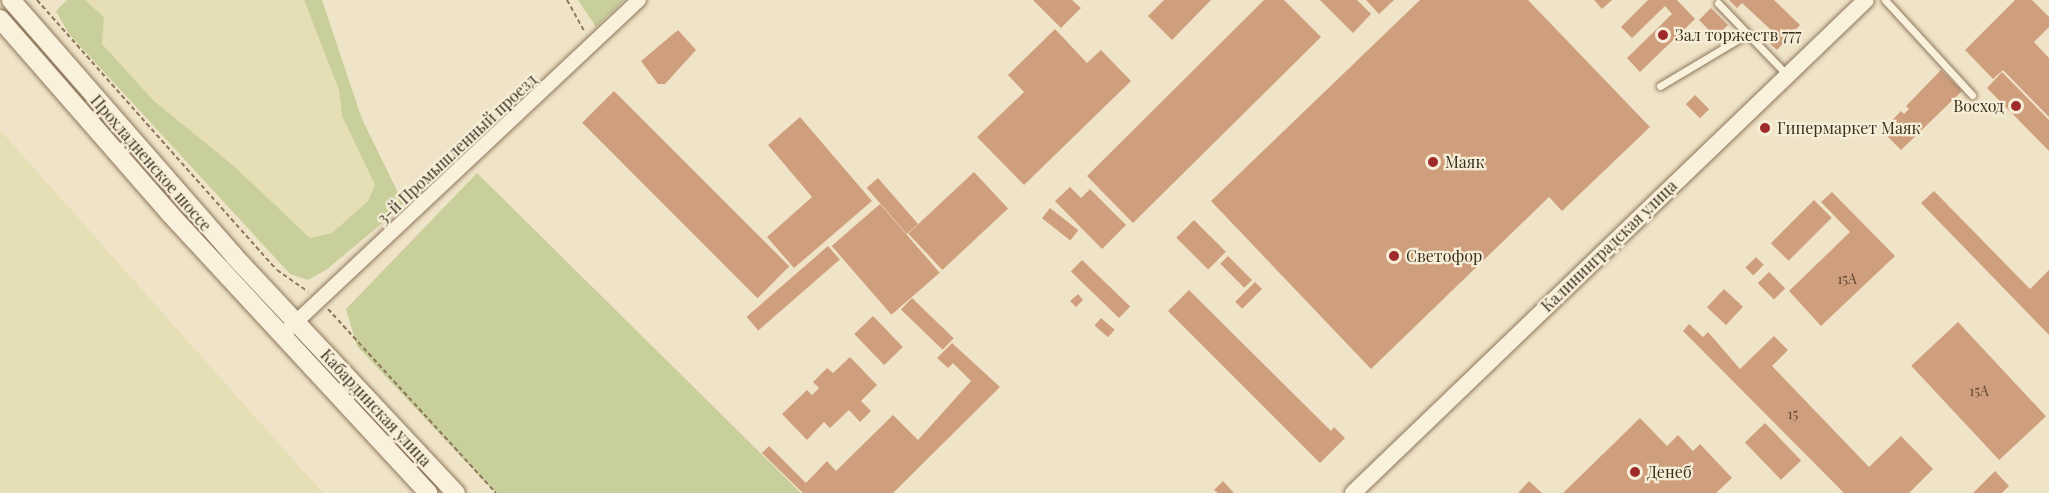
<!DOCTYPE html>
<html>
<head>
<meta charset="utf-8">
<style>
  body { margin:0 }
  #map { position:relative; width:2049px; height:493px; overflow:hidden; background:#f0e4c8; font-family:"Playfair Display",serif }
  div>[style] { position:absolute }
  .farmland>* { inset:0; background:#e6deb5 }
  .green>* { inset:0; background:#c9cf9b }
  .building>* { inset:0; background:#cf9f7d; transform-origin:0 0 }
  .path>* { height:2px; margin-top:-1px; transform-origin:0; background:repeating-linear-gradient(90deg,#8d765c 0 4.5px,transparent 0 7.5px) }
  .roads { filter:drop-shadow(0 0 2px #8d765c) drop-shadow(0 0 2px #8d765c) }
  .service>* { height:7px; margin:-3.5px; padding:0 3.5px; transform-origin:3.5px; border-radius:3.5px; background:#faf1dc }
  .minor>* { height:14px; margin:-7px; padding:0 7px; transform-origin:7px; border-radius:7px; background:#faf1dc }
  .tertiary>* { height:16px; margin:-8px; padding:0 8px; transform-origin:8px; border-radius:8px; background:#faf1dc }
  .secondary>* { height:18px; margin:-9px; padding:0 9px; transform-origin:9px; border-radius:9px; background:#faf1dc }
  .dots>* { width:16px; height:16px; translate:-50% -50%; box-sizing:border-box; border:3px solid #f7eed8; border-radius:50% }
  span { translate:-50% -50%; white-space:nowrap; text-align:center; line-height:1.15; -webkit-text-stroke:4.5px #f7eed8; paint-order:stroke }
  .number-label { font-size:14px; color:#624a37 }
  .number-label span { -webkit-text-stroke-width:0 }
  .poi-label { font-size:16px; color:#3d2e20 }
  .left { translate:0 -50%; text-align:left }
  .right { translate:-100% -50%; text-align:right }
  .street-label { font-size:16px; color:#3d2e20 }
</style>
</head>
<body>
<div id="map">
  <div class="farmland">
    <i style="clip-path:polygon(85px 0,304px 0,339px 90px,342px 116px,375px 185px,368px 201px,332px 233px,310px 238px,236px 168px,153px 100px,102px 44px,104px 17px)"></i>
    <i style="clip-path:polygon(0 130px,323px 493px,0 493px)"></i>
  </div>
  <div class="green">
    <i style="clip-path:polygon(67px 0,85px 0,104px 17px,102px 44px,153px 100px,236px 168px,310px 238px,332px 233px,368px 201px,375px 185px,342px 116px,339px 90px,304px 0,322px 0,362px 119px,404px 205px,326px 270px,308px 280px,290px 274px,69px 34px,56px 11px)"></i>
    <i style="clip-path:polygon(578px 0,624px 0,596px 27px)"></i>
    <i style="clip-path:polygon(477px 173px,801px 493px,495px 493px,357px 346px,346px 309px)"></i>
  </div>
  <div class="building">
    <i style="clip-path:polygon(1033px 0,1072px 0,1081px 8px,1061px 28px)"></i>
    <i style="clip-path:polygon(1164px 0,1211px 0,1172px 40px,1148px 16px)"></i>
    <i style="clip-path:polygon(1264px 0,1284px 0,1321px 37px,1133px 223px,1087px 176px)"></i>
    <i style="clip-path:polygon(1320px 0,1357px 0,1371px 14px,1353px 33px)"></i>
    <i style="clip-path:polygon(1366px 0,1394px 0,1379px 14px)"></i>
    <i style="clip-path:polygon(1420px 0,1528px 0,1650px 127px,1562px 211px,1549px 197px,1371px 369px,1211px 201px)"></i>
    <i style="clip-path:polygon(1594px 0,1612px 0,1602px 9px)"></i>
    <i style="clip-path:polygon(1648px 0,1677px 0,1695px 19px,1640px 72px,1627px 58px,1672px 14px,1665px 6px,1632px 38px,1621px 27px)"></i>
    <i style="clip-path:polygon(1729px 0,1774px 0,1800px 25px,1777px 50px,1764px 38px,1771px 30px,1742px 3px,1737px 8px)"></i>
    <i style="clip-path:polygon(2015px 0,2032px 0,2049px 17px,2049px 27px,2034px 42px,2049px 58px,2049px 117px,2003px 70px,1993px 79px,1965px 50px)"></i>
    <i style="left:1711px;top:8px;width:24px;height:17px;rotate:45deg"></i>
    <i style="clip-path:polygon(1055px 29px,1087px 63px,1101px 50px,1131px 81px,1024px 185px,977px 137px,1024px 92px,1008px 75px)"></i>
    <i style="clip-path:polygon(678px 30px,696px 50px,665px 84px,658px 84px,641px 61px)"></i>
    <i style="clip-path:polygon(1941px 70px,1962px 91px,1901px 150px,1882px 131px,1901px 111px,1904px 114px,1909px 109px,1906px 106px)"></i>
    <i style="clip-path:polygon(2002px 72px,2049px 120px,2049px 151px,1987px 88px)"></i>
    <i style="left:614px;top:91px;width:248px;height:45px;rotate:45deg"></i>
    <i style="left:1695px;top:95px;width:20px;height:13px;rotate:45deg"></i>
    <i style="clip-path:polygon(800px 117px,872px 201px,794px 268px,767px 237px,812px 197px,768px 145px)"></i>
    <i style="left:974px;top:172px;width:50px;height:90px;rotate:47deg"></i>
    <i style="left:878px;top:178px;width:61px;height:15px;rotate:49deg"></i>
    <i style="clip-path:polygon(1070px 187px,1081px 198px,1090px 189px,1126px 225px,1102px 249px,1055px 201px)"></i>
    <i style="clip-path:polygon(1934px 191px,2030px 289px,2049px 270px,2049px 335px,1921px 203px)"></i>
    <i style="clip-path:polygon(1832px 192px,1895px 256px,1821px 326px,1789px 291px,1850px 232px,1821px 202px)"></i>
    <i style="left:1814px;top:200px;width:25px;height:61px;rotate:45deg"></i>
    <i style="left:880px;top:204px;width:91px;height:64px;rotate:49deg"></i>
    <i style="left:1050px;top:208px;width:36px;height:13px;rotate:38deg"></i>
    <i style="left:1194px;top:220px;width:45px;height:25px;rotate:45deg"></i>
    <i style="left:828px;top:246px;width:18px;height:108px;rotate:49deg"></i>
    <i style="left:1228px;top:256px;width:34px;height:11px;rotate:45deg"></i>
    <i style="left:1756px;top:257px;width:11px;height:15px;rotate:45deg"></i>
    <i style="left:1082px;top:260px;width:67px;height:16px;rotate:44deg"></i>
    <i style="left:1769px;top:272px;width:23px;height:16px;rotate:45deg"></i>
    <i style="left:1255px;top:282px;width:10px;height:28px;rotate:45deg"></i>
    <i style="left:1724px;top:289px;width:26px;height:25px;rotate:43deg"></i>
    <i style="clip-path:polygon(1189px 290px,1331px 431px,1334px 427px,1345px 438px,1320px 463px,1168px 311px)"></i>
    <i style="clip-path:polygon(1078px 294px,1083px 300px,1076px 307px,1070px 301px)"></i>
    <i style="left:912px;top:298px;width:58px;height:16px;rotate:44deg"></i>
    <i style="left:873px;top:316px;width:43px;height:26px;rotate:46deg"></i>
    <i style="left:1101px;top:318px;width:18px;height:10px;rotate:41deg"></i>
    <i style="left:1958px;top:322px;width:129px;height:64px;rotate:47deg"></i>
    <i style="clip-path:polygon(1689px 324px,1703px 337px,1708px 332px,1740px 369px,1774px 336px,1788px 350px,1772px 366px,1869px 467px,1901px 436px,1933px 469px,1909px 493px,1844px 493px,1683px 331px)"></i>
    <i style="clip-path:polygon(952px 343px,1000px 387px,893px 493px,803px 493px,762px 453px,769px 446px,806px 483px,827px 461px,836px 471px,893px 415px,918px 440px,971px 381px,953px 363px,948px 368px,937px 358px)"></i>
    <i style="clip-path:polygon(850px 357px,877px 385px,861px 401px,871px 411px,860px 422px,849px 410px,830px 428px,824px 422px,807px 440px,782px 414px,807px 390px,812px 395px,819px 388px,813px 382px,827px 368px,833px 373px)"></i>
    <i style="clip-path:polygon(1640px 418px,1667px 446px,1678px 435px,1693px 451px,1700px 444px,1732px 478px,1716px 493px,1563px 493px)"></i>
    <i style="left:1765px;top:423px;width:52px;height:28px;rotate:46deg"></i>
    <i style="clip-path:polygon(1995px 471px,2009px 486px,2002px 493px,1973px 493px)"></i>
    <i style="clip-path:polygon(1223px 481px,1234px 493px,1218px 493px,1214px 490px)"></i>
    <i style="clip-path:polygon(1529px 481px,1542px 493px,1518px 493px)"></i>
  </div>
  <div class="path">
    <i style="left:37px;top:0;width:361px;rotate:48.4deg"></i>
    <i style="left:277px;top:270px;width:38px;rotate:35deg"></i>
    <i style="left:567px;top:0;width:37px;rotate:61deg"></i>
    <i style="left:328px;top:309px;width:249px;rotate:47.6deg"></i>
  </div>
  <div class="roads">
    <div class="service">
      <i style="left:1885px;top:0;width:129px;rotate:47.5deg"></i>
      <i style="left:1718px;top:3px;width:100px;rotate:46.2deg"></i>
      <i style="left:1660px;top:86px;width:101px;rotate:-30.9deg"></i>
    </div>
    <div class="minor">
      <i style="left:281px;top:336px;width:491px;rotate:-43.2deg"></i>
    </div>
    <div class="tertiary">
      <i style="left:1353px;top:493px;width:711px;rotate:-43.86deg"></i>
    </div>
    <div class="secondary">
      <i style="left:11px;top:0;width:340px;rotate:48.9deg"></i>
      <i style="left:234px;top:256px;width:325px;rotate:46.9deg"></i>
      <i style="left:0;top:19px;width:259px;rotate:48.9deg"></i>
      <i style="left:170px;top:214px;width:380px;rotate:47.2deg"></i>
    </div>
  </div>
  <div class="dots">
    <i style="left:1663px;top:35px;background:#9e2a2b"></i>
    <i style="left:2016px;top:106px;background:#9e2a2b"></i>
    <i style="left:1765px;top:128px;background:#9e2a2b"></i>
    <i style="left:1433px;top:162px;background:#9e2a2b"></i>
    <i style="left:1394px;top:256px;background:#9e2a2b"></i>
    <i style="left:1635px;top:472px;background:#9e2a2b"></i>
  </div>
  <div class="number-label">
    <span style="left:1847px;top:279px">15А</span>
    <span style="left:1979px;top:391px">15А</span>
    <span style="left:1793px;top:414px">15</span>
  </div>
  <div class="poi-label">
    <span class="left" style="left:1675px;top:35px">Зал торжеств 777</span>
    <span class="right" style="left:2004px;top:106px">Восход</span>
    <span class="left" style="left:1777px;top:128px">Гипермаркет Маяк</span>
    <span class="left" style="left:1445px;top:162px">Маяк</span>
    <span class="left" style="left:1406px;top:256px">Светофор</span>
    <span class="left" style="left:1647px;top:472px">Денеб</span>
  </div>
  <div class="street-label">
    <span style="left:457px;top:149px;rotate:-43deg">3-й Промышленный проезд</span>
    <span style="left:151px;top:163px;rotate:49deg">Прохладненское шоссе</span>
    <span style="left:1609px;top:246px;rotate:-44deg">Калининградская улица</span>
    <span style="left:376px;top:408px;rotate:47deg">Кабардинская улица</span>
  </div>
</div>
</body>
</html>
